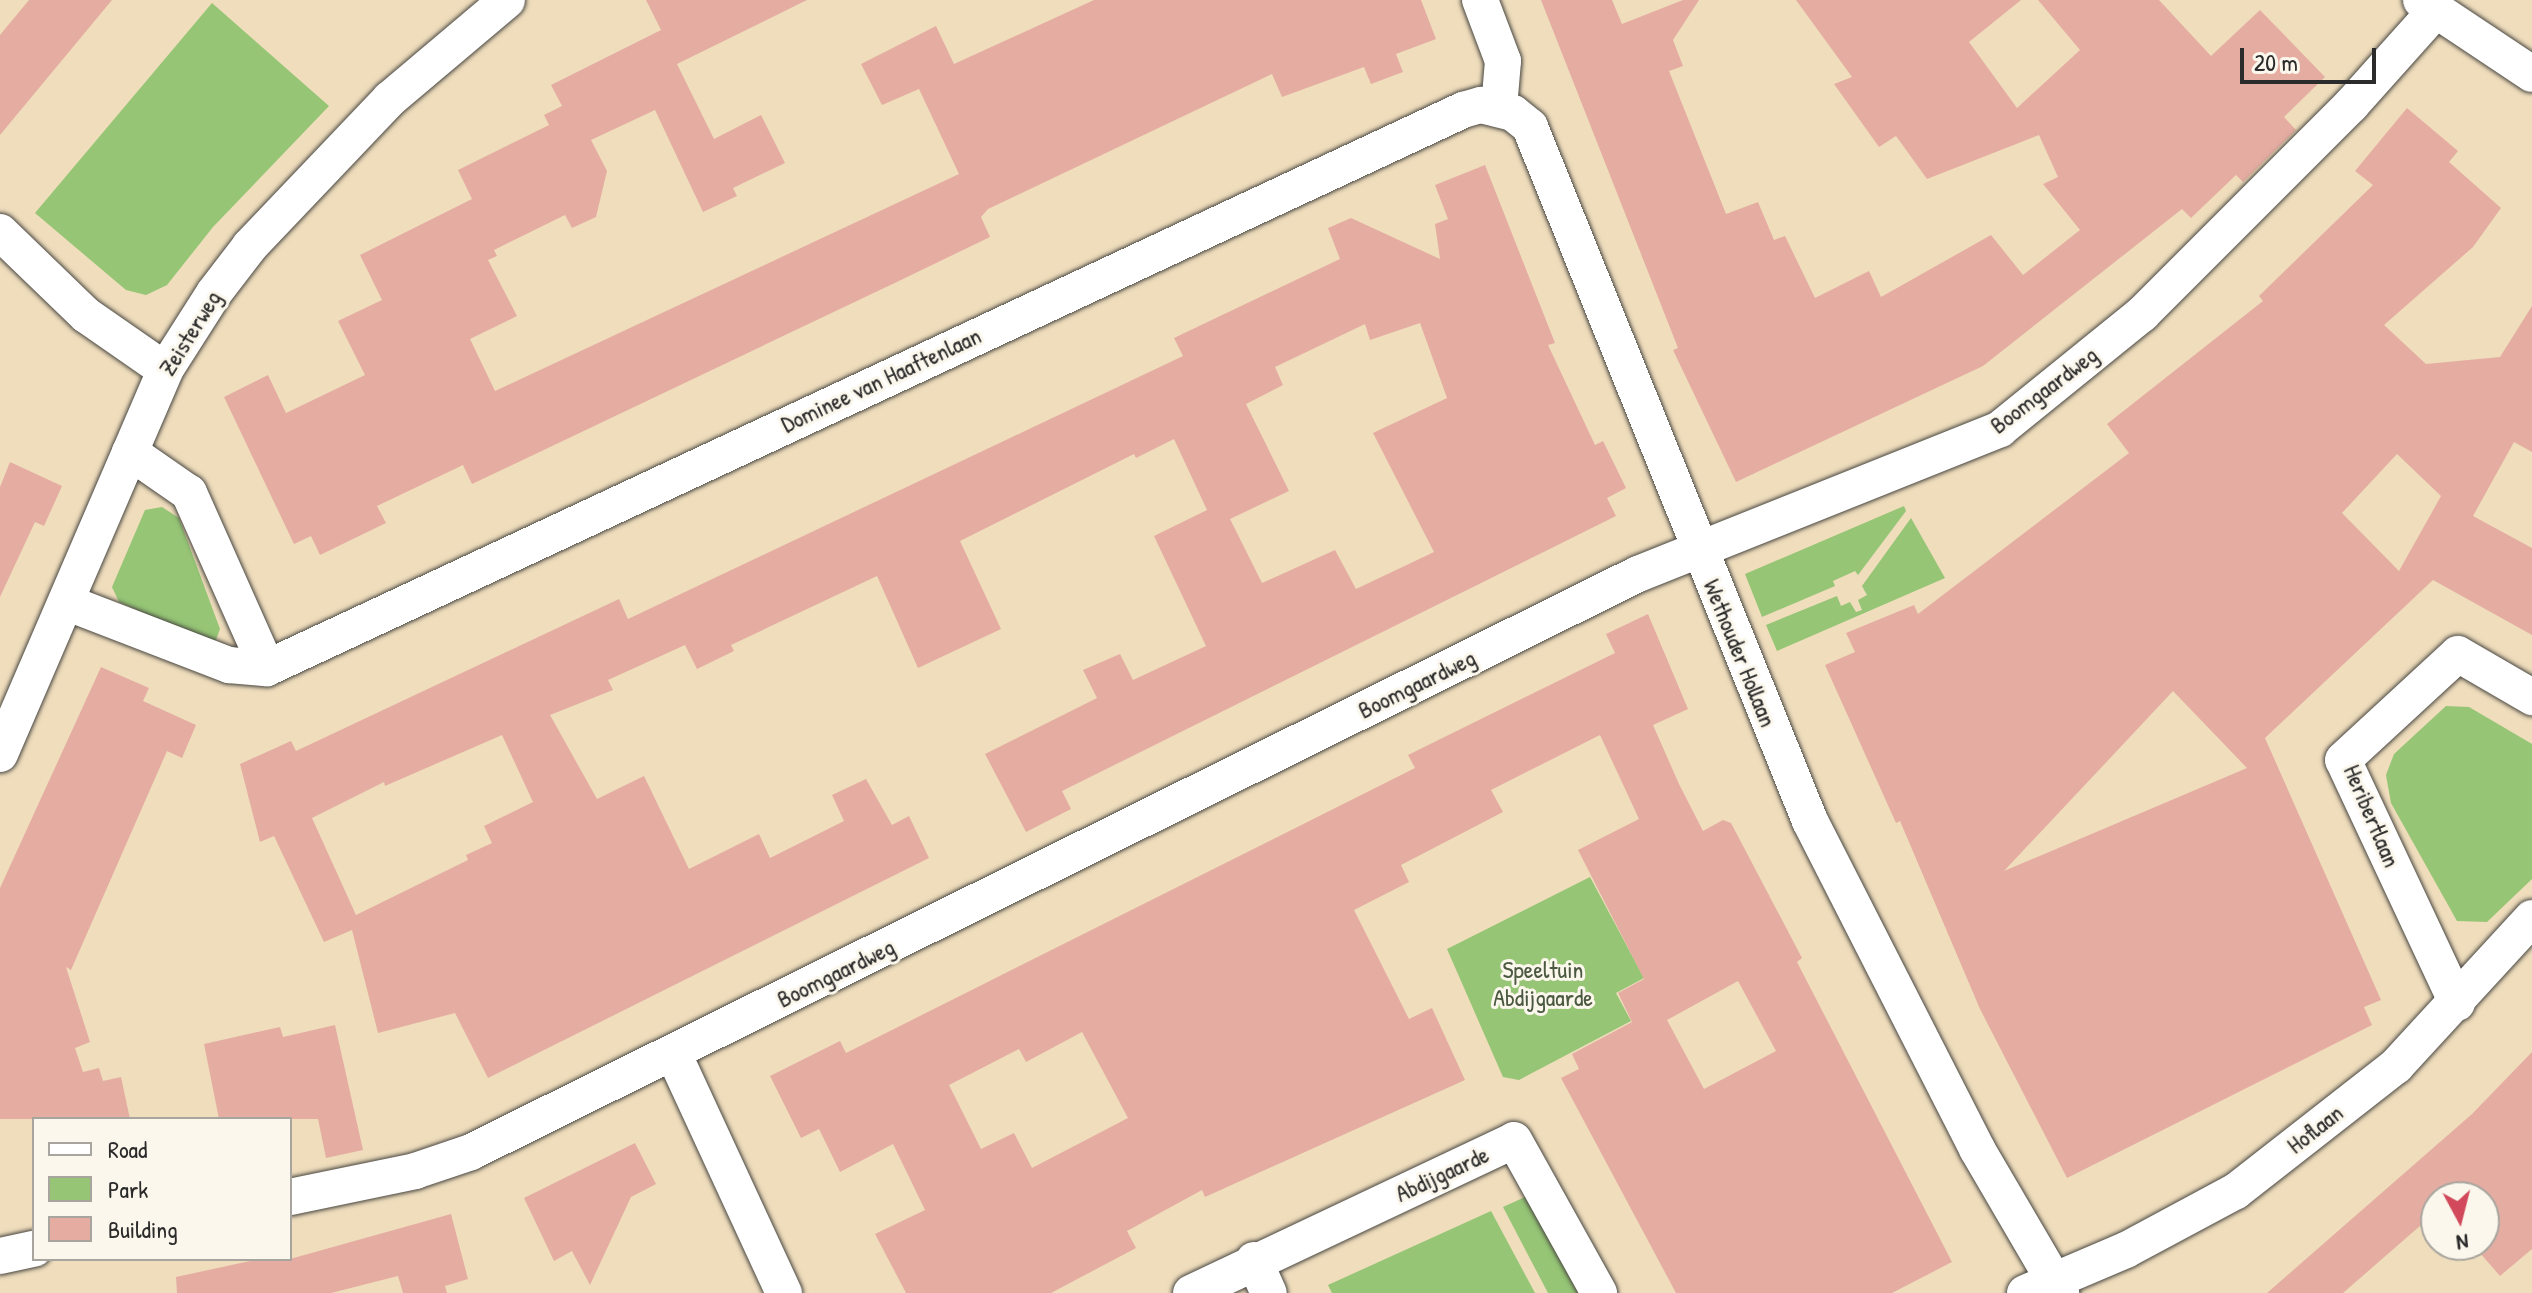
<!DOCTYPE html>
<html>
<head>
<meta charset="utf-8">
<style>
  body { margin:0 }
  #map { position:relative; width:2532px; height:1293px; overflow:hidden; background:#efddbc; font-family:"Patrick Hand",sans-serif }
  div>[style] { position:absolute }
  .green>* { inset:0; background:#95c575 }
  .building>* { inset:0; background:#e5ada2 }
  .roads { filter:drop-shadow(0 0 2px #484641) drop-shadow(0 0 2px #484641) }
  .street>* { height:36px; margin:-18px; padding:0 18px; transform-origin:18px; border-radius:18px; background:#fff }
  span { translate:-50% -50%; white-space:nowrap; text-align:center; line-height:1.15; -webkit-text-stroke:6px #fbf7ec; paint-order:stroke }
  .street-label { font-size:24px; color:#2b2b2b }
  .park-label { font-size:24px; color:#4b5941 }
  .legend { position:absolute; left:32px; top:1117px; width:260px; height:144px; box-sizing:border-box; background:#fbf7ec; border:2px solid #a8a59f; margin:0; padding:10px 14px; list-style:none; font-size:24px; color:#2b2b2b }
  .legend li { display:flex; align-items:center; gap:16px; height:40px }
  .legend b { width:40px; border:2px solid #a8a59f }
  .north { position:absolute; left:2420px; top:1181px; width:80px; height:80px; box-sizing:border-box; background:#fbf7ec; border:2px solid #a8a59f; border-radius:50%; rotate:173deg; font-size:22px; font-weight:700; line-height:32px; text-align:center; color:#2b2b2b }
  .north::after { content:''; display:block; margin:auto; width:28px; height:36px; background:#d1495b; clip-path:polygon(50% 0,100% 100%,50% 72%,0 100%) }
  .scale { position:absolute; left:2240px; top:48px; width:136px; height:36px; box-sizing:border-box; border:4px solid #2b2b2b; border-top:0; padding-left:10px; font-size:24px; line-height:28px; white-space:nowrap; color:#2b2b2b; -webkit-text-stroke:6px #fbf7ec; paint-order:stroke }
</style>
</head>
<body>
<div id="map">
  <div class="green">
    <i style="clip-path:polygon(212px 3px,329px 106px,213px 227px,167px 285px,146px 295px,126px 290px,35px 213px)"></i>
    <i style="clip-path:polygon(1904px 506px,1906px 511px,1858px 575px,1855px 571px,1833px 581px,1835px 586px,1762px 617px,1745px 574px)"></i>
    <i style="clip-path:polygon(162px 507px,179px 518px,220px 629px,216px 640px,204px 640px,119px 602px,112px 587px,145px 510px)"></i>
    <i style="clip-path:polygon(1911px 518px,1945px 578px,1777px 651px,1766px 625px,1837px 596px,1841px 606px,1850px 602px,1856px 612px,1862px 610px,1858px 600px,1867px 595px,1862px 586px)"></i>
    <i style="clip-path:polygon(2446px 706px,2469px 707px,2532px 744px,2532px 879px,2487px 922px,2457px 921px,2391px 803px,2386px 775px,2394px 754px)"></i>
    <i style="clip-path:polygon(1590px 877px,1644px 978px,1616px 993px,1631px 1021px,1519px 1080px,1503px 1077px,1447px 949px)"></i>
    <i style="clip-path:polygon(1525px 1197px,1531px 1205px,1578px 1293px,1548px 1293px,1503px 1207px)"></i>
    <i style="clip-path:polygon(1491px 1211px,1535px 1293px,1332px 1293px,1328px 1285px)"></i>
  </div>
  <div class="building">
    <i style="clip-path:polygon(29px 0,112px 0,0 135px,0 35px)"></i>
    <i style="clip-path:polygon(646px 0,807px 0,677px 64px,714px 139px,761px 115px,785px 163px,733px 188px,737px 196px,703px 212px,655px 110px,591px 140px,607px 171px,596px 217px,572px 228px,565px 215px,494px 250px,497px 256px,488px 260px,517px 316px,470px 339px,495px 391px,959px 174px,919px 89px,882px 105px,861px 64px,936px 26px,954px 64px,1094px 0,1421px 0,1436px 39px,1396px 54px,1403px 72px,1371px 84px,1364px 67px,1282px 97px,1272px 74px,988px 209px,981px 217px,990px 237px,901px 280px,472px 484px,463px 465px,377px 506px,386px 523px,320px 555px,311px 536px,294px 544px,224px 397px,268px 375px,286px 413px,365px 375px,338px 321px,382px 300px,360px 255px,472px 199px,458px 170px,549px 125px,544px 115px,562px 106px,551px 85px,661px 30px)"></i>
    <i style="clip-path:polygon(1541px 0,1612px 0,1622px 24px,1683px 0,1699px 0,1673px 40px,1683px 66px,1669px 71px,1726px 214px,1758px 202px,1774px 240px,1785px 236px,1815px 298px,1869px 271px,1881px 297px,1991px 235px,2023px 275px,2080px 230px,2043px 184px,2058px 177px,2039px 135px,1927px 179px,1896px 136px,1879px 147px,1834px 84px,1852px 77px,1796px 0,2021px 0,1969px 42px,2017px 108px,2080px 50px,2038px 0,2159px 0,2211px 56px,2260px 10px,2325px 77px,2284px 117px,2296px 130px,2243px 182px,2236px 175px,2191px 218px,2182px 209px,1983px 366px,1736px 482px,1673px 350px,1678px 348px)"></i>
    <i style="clip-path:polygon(evenodd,2407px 108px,2458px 151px,2449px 162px,2501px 208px,2473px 247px,2384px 325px,2426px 364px,2500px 357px,2532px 306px,2532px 452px,2514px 442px,2473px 516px,2532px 548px,2532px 635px,2433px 580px,2265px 738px,2381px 1000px,2364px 1007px,2372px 1025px,2067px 1178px,1980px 1009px,1900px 821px,1896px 823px,1825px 665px,1855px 652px,1846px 633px,1914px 605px,1918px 614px,2129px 453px,2107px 424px,2263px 301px,2259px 296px,2373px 185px,2355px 171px,2407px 108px,2397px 454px,2441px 496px,2399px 571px,2342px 513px,2397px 454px,2407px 108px,2173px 691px,2247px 768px,2004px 871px,2114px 754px,2173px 691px)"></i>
    <i style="clip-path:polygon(evenodd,1485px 165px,1555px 343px,1548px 345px,1595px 445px,1603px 441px,1626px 488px,1607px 498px,1616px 516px,1062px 791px,1071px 809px,1026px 832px,985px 754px,1097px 698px,1083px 670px,1120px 654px,1133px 680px,1206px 646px,1154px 536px,1207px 510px,1174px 439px,1136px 458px,1134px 454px,960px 541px,1001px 629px,918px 668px,877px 576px,731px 645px,734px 651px,697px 669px,685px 645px,608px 680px,613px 690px,550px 715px,597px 799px,644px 776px,689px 869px,759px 834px,770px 858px,844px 821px,832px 795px,866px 779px,892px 825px,909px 816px,929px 858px,488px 1078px,455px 1013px,378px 1033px,352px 930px,324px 942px,274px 836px,260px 842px,240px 764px,291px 741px,296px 751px,619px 599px,628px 619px,1183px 356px,1174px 338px,1340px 259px,1328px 228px,1351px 218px,1440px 259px,1435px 224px,1448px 219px,1435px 185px,1485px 165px,1420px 323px,1447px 398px,1373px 433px,1434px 552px,1356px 589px,1335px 550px,1262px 583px,1230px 519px,1289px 491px,1246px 404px,1283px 385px,1275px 367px,1365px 324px,1370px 340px,1420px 323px,1485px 165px,502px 735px,533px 802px,484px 826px,492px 843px,466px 855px,468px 860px,356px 915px,312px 818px,384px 782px,385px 786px,502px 735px)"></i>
    <i style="clip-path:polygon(10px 462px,62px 486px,44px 526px,35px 522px,0 597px,0 487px)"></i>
    <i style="clip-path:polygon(evenodd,1648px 614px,1688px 709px,1653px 725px,1679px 784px,1703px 831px,1723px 820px,1731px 823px,1802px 958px,1797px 962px,1952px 1262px,1892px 1293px,1676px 1293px,1561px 1078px,1579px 1069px,1572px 1054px,1632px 1022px,1618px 993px,1644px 979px,1578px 850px,1639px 819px,1600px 735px,1491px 790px,1503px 812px,1401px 865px,1409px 882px,1354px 910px,1409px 1019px,1432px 1008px,1465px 1080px,1205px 1197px,1202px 1190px,1127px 1231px,1136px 1248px,1051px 1293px,906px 1293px,875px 1234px,925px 1210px,893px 1144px,840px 1172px,819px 1129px,801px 1138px,770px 1076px,840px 1041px,846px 1053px,1415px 768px,1408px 755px,1615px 653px,1606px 634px,1648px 614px,1738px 981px,1776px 1051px,1704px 1089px,1667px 1020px,1738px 981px,1648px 614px,1082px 1032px,1128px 1118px,1032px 1168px,1014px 1133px,981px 1149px,949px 1085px,1019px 1049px,1026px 1062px,1082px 1032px)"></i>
    <i style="clip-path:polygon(101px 667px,149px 688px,143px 701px,196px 725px,182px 758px,167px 751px,71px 970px,66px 967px,90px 1042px,75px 1048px,83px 1072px,99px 1068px,103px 1081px,121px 1077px,130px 1119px,0 1119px,0 888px)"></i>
    <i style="clip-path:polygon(335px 1025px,363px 1150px,326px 1158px,318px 1119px,219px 1119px,204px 1044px,280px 1027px,283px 1037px)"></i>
    <i style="clip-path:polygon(2532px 1052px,2532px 1249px,2500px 1276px,2473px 1245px,2484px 1245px,2484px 1197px,2436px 1197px,2436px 1212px,2343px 1293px,2267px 1293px,2472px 1114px)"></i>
    <i style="clip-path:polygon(635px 1143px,656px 1184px,631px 1197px,590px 1285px,572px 1251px,554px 1261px,524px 1198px)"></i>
    <i style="clip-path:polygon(451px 1214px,468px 1279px,445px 1286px,447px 1293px,403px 1293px,398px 1276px,331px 1293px,177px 1293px,176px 1277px,259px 1259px,290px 1259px)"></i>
  </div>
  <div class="roads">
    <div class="street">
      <i style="left:1480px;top:0;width:65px;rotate:69.3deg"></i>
      <i style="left:1503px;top:61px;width:47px;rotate:94.9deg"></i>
      <i style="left:2421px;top:0;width:133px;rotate:33.7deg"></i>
      <i style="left:0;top:232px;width:120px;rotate:44deg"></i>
      <i style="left:86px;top:315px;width:96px;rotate:34.8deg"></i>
      <i style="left:68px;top:603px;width:173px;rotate:21.1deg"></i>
      <i style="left:229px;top:665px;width:38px;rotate:5deg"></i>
      <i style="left:267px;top:668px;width:192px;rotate:-114deg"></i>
      <i style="left:189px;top:493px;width:72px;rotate:-145.2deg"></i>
      <i style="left:267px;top:668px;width:1320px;rotate:-25.01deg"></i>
      <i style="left:1463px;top:110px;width:19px;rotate:-16deg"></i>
      <i style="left:1481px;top:105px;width:33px;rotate:14deg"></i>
      <i style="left:1513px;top:113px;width:22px;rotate:39deg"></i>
      <i style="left:1530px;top:127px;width:748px;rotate:68.03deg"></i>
      <i style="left:1810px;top:821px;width:368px;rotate:63deg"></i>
      <i style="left:1977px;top:1149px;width:167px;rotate:59.7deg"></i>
      <i style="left:0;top:754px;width:418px;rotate:-66.7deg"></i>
      <i style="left:165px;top:370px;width:91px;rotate:-57.5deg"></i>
      <i style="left:214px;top:293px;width:59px;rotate:-52.5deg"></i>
      <i style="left:250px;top:246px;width:203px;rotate:-46.4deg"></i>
      <i style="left:390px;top:99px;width:153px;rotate:-40.2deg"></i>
      <i style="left:2457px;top:1003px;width:268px;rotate:-115.1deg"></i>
      <i style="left:2343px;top:760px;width:156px;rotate:-42.7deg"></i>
      <i style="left:2458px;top:654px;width:86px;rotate:30.2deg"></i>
      <i style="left:674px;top:1055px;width:262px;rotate:65.2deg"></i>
      <i style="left:290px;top:1197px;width:128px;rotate:-11.7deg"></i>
      <i style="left:415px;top:1171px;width:59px;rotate:-18.7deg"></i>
      <i style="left:471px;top:1152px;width:1302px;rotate:-26.35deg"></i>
      <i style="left:1638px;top:574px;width:390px;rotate:-21.8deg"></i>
      <i style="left:2000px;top:429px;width:183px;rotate:-39deg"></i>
      <i style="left:2142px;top:314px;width:296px;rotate:-45deg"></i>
      <i style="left:2351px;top:105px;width:126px;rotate:-48.2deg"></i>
      <i style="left:0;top:1256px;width:35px;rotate:-12deg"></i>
      <i style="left:1254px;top:1260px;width:36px;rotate:66deg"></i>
      <i style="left:1191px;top:1293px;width:357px;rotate:-25.3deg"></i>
      <i style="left:1514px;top:1140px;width:175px;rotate:60.9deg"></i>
      <i style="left:2025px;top:1293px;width:110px;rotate:-23.1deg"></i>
      <i style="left:2126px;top:1250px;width:125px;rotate:-28.2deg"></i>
      <i style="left:2236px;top:1191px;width:203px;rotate:-38deg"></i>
      <i style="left:2396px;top:1066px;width:201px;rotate:-47.4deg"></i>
    </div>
  </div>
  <div class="street-label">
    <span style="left:190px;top:333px;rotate:-58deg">Zeisterweg</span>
    <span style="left:881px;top:380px;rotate:-25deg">Dominee van Haaftenlaan</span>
    <span style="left:2044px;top:390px;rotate:-37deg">Boomgaardweg</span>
    <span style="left:1740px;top:653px;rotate:68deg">Wethouder Hollaan</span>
    <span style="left:1417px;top:684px;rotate:-26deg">Boomgaardweg</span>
    <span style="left:2372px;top:816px;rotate:67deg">Heribertlaan</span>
    <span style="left:836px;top:973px;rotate:-26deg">Boomgaardweg</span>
    <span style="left:2315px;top:1129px;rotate:-38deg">Hoflaan</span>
    <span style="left:1442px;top:1174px;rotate:-25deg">Abdijgaarde</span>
  </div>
  <div class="park-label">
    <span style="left:1543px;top:984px">Speeltuin<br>Abdijgaarde</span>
  </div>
  <ul class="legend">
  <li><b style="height:10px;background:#fff"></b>Road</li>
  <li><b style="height:22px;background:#95c575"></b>Park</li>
  <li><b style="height:22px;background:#e5ada2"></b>Building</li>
  </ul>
  <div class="north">N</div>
  <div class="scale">20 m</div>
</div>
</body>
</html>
